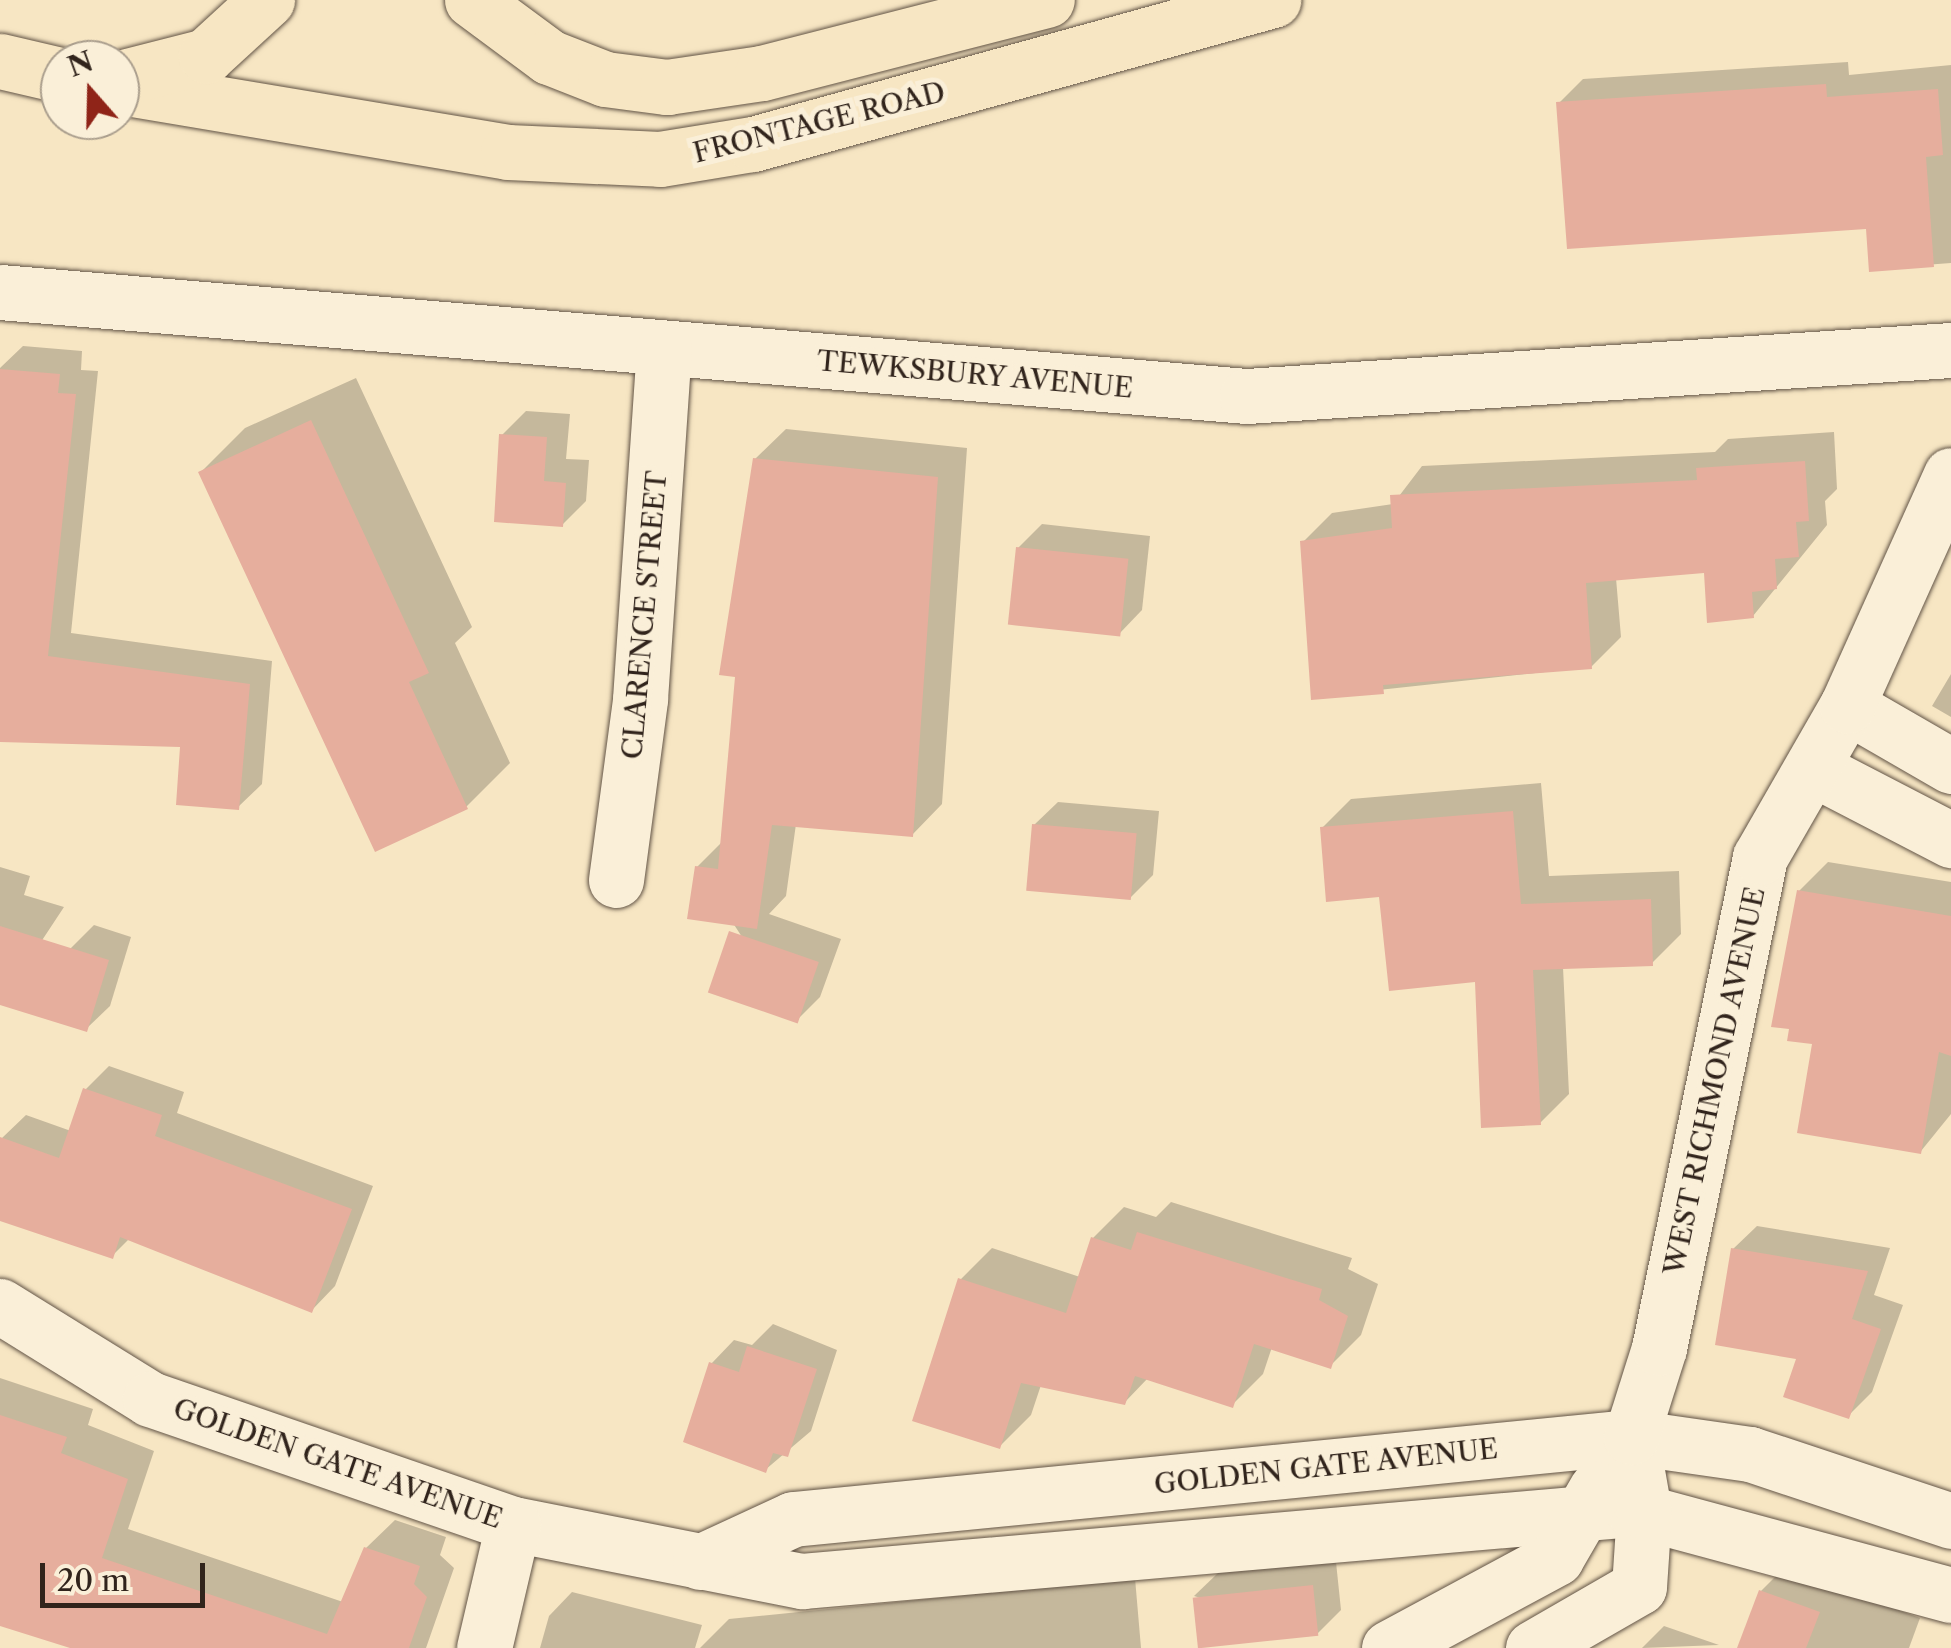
<!DOCTYPE html>
<html>
<head>
<meta charset="utf-8">
<style>
  body { margin:0 }
  #map { position:relative; width:1951px; height:1648px; overflow:hidden; background:#f7e6c3; font-family:"Libre Caslon Text",serif }
  div>[style] { position:absolute }
  .shadow>* { inset:0; background:#0003 }
  .building>* { inset:0; background:#e6ae9d; transform-origin:0 0 }
  .roads { filter:drop-shadow(0 0 2px #625446) drop-shadow(0 0 2px #625446) }
  .minor>* { height:55px; margin:-27.5px; padding:0 27.5px; transform-origin:27.5px; border-radius:27.5px; background:#faefd8 }
  .major>* { height:55px; margin:-27.5px; padding:0 27.5px; transform-origin:27.5px; border-radius:27.5px; background:#f7e6c3 }
  .highway>* { height:55px; margin:-27.5px; padding:0 27.5px; transform-origin:27.5px; border-radius:27.5px; background:#f7e6c3 }
  span { translate:-50% -50%; white-space:nowrap; text-align:center; line-height:1.15; -webkit-text-stroke:10px #faefd8; paint-order:stroke }
  .street-label { font-size:28px; color:#31241c }
  .north { position:absolute; left:40px; top:40px; width:100px; height:100px; box-sizing:border-box; background:#faefd8; border:2px solid #aa9e8d; border-radius:50%; rotate:340deg; font-size:28px; font-weight:700; line-height:40px; text-align:center; color:#31241c }
  .north::after { content:''; display:block; margin:auto; width:35px; height:45px; background:#8f2418; clip-path:polygon(50% 0,100% 100%,50% 72%,0 100%) }
  .scale { position:absolute; left:40px; top:1563px; width:165px; height:45px; box-sizing:border-box; border:5px solid #31241c; border-top:0; padding-left:12px; font-size:30px; line-height:35px; white-space:nowrap; color:#31241c; -webkit-text-stroke:8px #faefd8; paint-order:stroke }
</style>
</head>
<body>
<div id="map">
  <div class="shadow">
    <i style="clip-path:polygon(1848px 62px,1849px 75px,1951px 65px,1951px 263px,1871px 269px,1868px 226px,1559px 103px,1583px 79px)"></i>
    <i style="clip-path:polygon(23px 346px,82px 351px,81px 370px,98px 371px,71px 633px,272px 661px,262px 784px,238px 807px,183px 744px,0 740px,0 368px)"></i>
    <i style="clip-path:polygon(356px 378px,472px 627px,455px 643px,510px 763px,466px 807px,201px 472px,245px 428px)"></i>
    <i style="clip-path:polygon(526px 411px,570px 414px,566px 459px,589px 460px,586px 501px,562px 525px,502px 435px)"></i>
    <i style="clip-path:polygon(786px 429px,967px 448px,942px 804px,912px 835px,796px 824px,786px 896px,769px 914px,841px 939px,820px 997px,796px 1021px,697px 867px,723px 841px,755px 459px)"></i>
    <i style="clip-path:polygon(1834px 432px,1837px 489px,1825px 501px,1827px 525px,1753px 616px,1706px 571px,1616px 578px,1621px 637px,1591px 667px,1314px 697px,1303px 542px,1332px 513px,1393px 504px,1422px 466px,1715px 452px,1728px 439px)"></i>
    <i style="clip-path:polygon(1042px 524px,1150px 536px,1142px 610px,1119px 634px,1018px 548px)"></i>
    <i style="clip-path:polygon(1951px 674px,1951px 717px,1932px 706px)"></i>
    <i style="clip-path:polygon(1541px 783px,1549px 876px,1679px 871px,1681px 934px,1652px 963px,1563px 967px,1569px 1094px,1540px 1123px,1477px 979px,1322px 828px,1351px 799px)"></i>
    <i style="clip-path:polygon(1058px 802px,1159px 811px,1153px 875px,1130px 898px,1034px 825px)"></i>
    <i style="clip-path:polygon(1828px 862px,1951px 882px,1951px 1114px,1921px 1151px,1815px 1042px,1799px 891px)"></i>
    <i style="clip-path:polygon(0 867px,30px 876px,24px 895px,64px 907px,0 1004px)"></i>
    <i style="clip-path:polygon(94px 925px,131px 937px,110px 1006px,86px 1029px,70px 949px)"></i>
    <i style="clip-path:polygon(109px 1066px,184px 1092px,177px 1113px,373px 1186px,335px 1286px,312px 1310px,130px 1238px,112px 1256px,0 1218px,2px 1138px,26px 1115px,71px 1131px,85px 1090px)"></i>
    <i style="clip-path:polygon(1171px 1202px,1352px 1258px,1348px 1269px,1378px 1284px,1361px 1335px,1330px 1366px,1272px 1347px,1263px 1374px,1232px 1405px,1148px 1378px,1125px 1402px,1041px 1385px,1031px 1415px,1000px 1446px,960px 1280px,992px 1248px,1080px 1277px,1093px 1238px,1124px 1207px,1156px 1217px)"></i>
    <i style="clip-path:polygon(1757px 1226px,1890px 1248px,1874px 1295px,1903px 1305px,1872px 1392px,1848px 1416px,1733px 1249px)"></i>
    <i style="clip-path:polygon(773px 1324px,837px 1350px,811px 1431px,765px 1470px,711px 1364px,734px 1340px,752px 1345px)"></i>
    <i style="clip-path:polygon(0 1378px,93px 1409px,88px 1425px,154px 1451px,128px 1529px,343px 1602px,366px 1548px,395px 1520px,446px 1537px,440px 1555px,454px 1568px,426px 1648px,74px 1648px,0 1624px)"></i>
    <i style="clip-path:polygon(1336px 1562px,1341px 1610px,1317px 1634px,1194px 1596px,1218px 1573px)"></i>
    <i style="clip-path:polygon(1784px 1568px,1920px 1618px,1909px 1648px,1740px 1648px,1761px 1591px)"></i>
    <i style="clip-path:polygon(1135px 1578px,1141px 1648px,700px 1648px,729px 1619px)"></i>
    <i style="clip-path:polygon(572px 1592px,702px 1625px,695px 1648px,540px 1648px,549px 1616px)"></i>
    <i style="clip-path:polygon(1664px 1626px,1719px 1645px,1642px 1648px)"></i>
  </div>
  <div class="building">
    <i style="clip-path:polygon(1826px 84px,1827px 97px,1938px 89px,1943px 155px,1926px 157px,1934px 267px,1869px 272px,1866px 229px,1567px 249px,1556px 102px)"></i>
    <i style="clip-path:polygon(0 369px,60px 374px,58px 393px,76px 394px,48px 656px,250px 684px,239px 810px,176px 805px,180px 747px,0 742px)"></i>
    <i style="clip-path:polygon(311px 420px,429px 673px,409px 682px,468px 809px,375px 852px,198px 472px)"></i>
    <i style="clip-path:polygon(499px 434px,547px 437px,544px 481px,566px 483px,563px 527px,494px 522px)"></i>
    <i style="clip-path:polygon(753px 458px,938px 477px,913px 837px,772px 825px,757px 929px,687px 919px,695px 866px,718px 869px,735px 677px,719px 675px)"></i>
    <i style="clip-path:polygon(1805px 461px,1809px 521px,1796px 522px,1799px 557px,1775px 559px,1777px 589px,1752px 592px,1754px 618px,1707px 623px,1704px 573px,1586px 583px,1592px 669px,1383px 685px,1384px 694px,1311px 700px,1300px 541px,1392px 528px,1390px 495px,1697px 480px,1696px 468px)"></i>
    <i style="left:1016px;top:547px;width:113px;height:78px;rotate:6deg"></i>
    <i style="clip-path:polygon(1513px 811px,1521px 904px,1651px 899px,1653px 966px,1533px 970px,1541px 1125px,1481px 1128px,1475px 982px,1389px 991px,1379px 897px,1326px 902px,1320px 827px)"></i>
    <i style="left:1032px;top:824px;width:105px;height:67px;rotate:5deg"></i>
    <i style="clip-path:polygon(1797px 890px,1951px 916px,1951px 1056px,1939px 1052px,1921px 1154px,1797px 1133px,1812px 1044px,1787px 1041px,1789px 1029px,1771px 1027px)"></i>
    <i style="clip-path:polygon(0 926px,109px 960px,87px 1032px,0 1005px)"></i>
    <i style="left:729px;top:931px;width:95px;height:65px;rotate:19deg"></i>
    <i style="clip-path:polygon(83px 1088px,162px 1115px,155px 1136px,352px 1209px,312px 1313px,120px 1237px,113px 1259px,0 1221px,0 1137px,59px 1158px)"></i>
    <i style="clip-path:polygon(1137px 1232px,1322px 1289px,1319px 1300px,1348px 1316px,1331px 1369px,1254px 1344px,1233px 1408px,1135px 1376px,1125px 1405px,1021px 1383px,1000px 1449px,912px 1421px,958px 1278px,1066px 1313px,1091px 1237px,1131px 1250px)"></i>
    <i style="clip-path:polygon(1731px 1248px,1868px 1271px,1852px 1319px,1881px 1329px,1849px 1419px,1783px 1397px,1796px 1359px,1715px 1345px)"></i>
    <i style="clip-path:polygon(747px 1346px,817px 1369px,788px 1457px,773px 1453px,766px 1473px,683px 1442px,709px 1362px,739px 1372px)"></i>
    <i style="clip-path:polygon(0 1415px,67px 1437px,61px 1453px,128px 1479px,102px 1558px,327px 1634px,364px 1547px,420px 1566px,414px 1584px,427px 1597px,409px 1648px,70px 1648px,0 1626px)"></i>
    <i style="left:1313px;top:1585px;width:51px;height:121px;rotate:84deg"></i>
    <i style="clip-path:polygon(1759px 1590px,1820px 1612px,1806px 1648px,1737px 1648px)"></i>
  </div>
  <div class="roads">
    <div class="minor">
      <i style="left:0;top:292px;width:1251px;rotate:4.77deg"></i>
      <i style="left:1247px;top:396px;width:706px;rotate:-3.74deg"></i>
      <i style="left:1847px;top:706px;width:120px;rotate:30deg"></i>
      <i style="left:1812px;top:768px;width:157px;rotate:27.4deg"></i>
      <i style="left:616px;top:880px;width:183px;rotate:-82.4deg"></i>
      <i style="left:640px;top:699px;width:351px;rotate:-86.1deg"></i>
      <i style="left:0;top:1306px;width:176px;rotate:31.8deg"></i>
      <i style="left:150px;top:1399px;width:384px;rotate:19deg"></i>
      <i style="left:513px;top:1524px;width:295px;rotate:11.2deg"></i>
      <i style="left:802px;top:1581px;width:833px;rotate:-4.96deg"></i>
      <i style="left:1632px;top:1509px;width:330px;rotate:15.1deg"></i>
      <i style="left:700px;top:1562px;width:102px;rotate:-24.8deg"></i>
      <i style="left:793px;top:1519px;width:842px;rotate:-5.59deg"></i>
      <i style="left:1631px;top:1437px;width:120px;rotate:8.1deg"></i>
      <i style="left:1750px;top:1454px;width:212px;rotate:18.4deg"></i>
      <i style="left:484px;top:1648px;width:127px;rotate:-76.8deg"></i>
      <i style="left:1389px;top:1648px;width:190px;rotate:-28.3deg"></i>
      <i style="left:1556px;top:1558px;width:80px;rotate:-59.9deg"></i>
      <i style="left:1533px;top:1648px;width:122px;rotate:-29.9deg"></i>
      <i style="left:1639px;top:1587px;width:76px;rotate:-86.2deg"></i>
      <i style="left:1644px;top:1511px;width:75px;rotate:-100deg"></i>
      <i style="left:1631px;top:1437px;width:93px;rotate:-72.5deg"></i>
      <i style="left:1659px;top:1348px;width:501px;rotate:-78.38deg"></i>
      <i style="left:1760px;top:857px;width:174px;rotate:-60.1deg"></i>
      <i style="left:1847px;top:706px;width:253px;rotate:-65.8deg"></i>
    </div>
    <div class="major">
      <i style="left:0;top:61px;width:62px;rotate:13.1deg"></i>
      <i style="left:120px;top:87px;width:393px;rotate:9.5deg"></i>
      <i style="left:508px;top:152px;width:152px;rotate:2.6deg"></i>
      <i style="left:660px;top:159px;width:94px;rotate:-9.2deg"></i>
      <i style="left:753px;top:144px;width:540px;rotate:-15.48deg"></i>
    </div>
    <div class="highway">
      <i style="left:472px;top:0;width:96px;rotate:36.5deg"></i>
      <i style="left:549px;top:57px;width:60px;rotate:21.4deg"></i>
      <i style="left:605px;top:79px;width:63px;rotate:7.4deg"></i>
      <i style="left:667px;top:87px;width:96px;rotate:-8.4deg"></i>
      <i style="left:762px;top:73px;width:294px;rotate:-14.4deg"></i>
      <i style="left:120px;top:78px;width:89px;rotate:-14.3deg"></i>
      <i style="left:206px;top:56px;width:83px;rotate:-42.6deg"></i>
    </div>
  </div>
  <div class="street-label">
    <span style="left:819px;top:122px;rotate:-14deg">FRONTAGE ROAD</span>
    <span style="left:975px;top:374px;rotate:5deg">TEWKSBURY AVENUE</span>
    <span style="left:644px;top:615px;rotate:-85deg">CLARENCE STREET</span>
    <span style="left:1714px;top:1081px;rotate:-78deg">WEST RICHMOND AVENUE</span>
    <span style="left:338px;top:1463px;rotate:19deg">GOLDEN GATE AVENUE</span>
    <span style="left:1326px;top:1466px;rotate:-6deg">GOLDEN GATE AVENUE</span>
  </div>
  <div class="north">N</div>
  <div class="scale">20 m</div>
</div>
</body>
</html>
